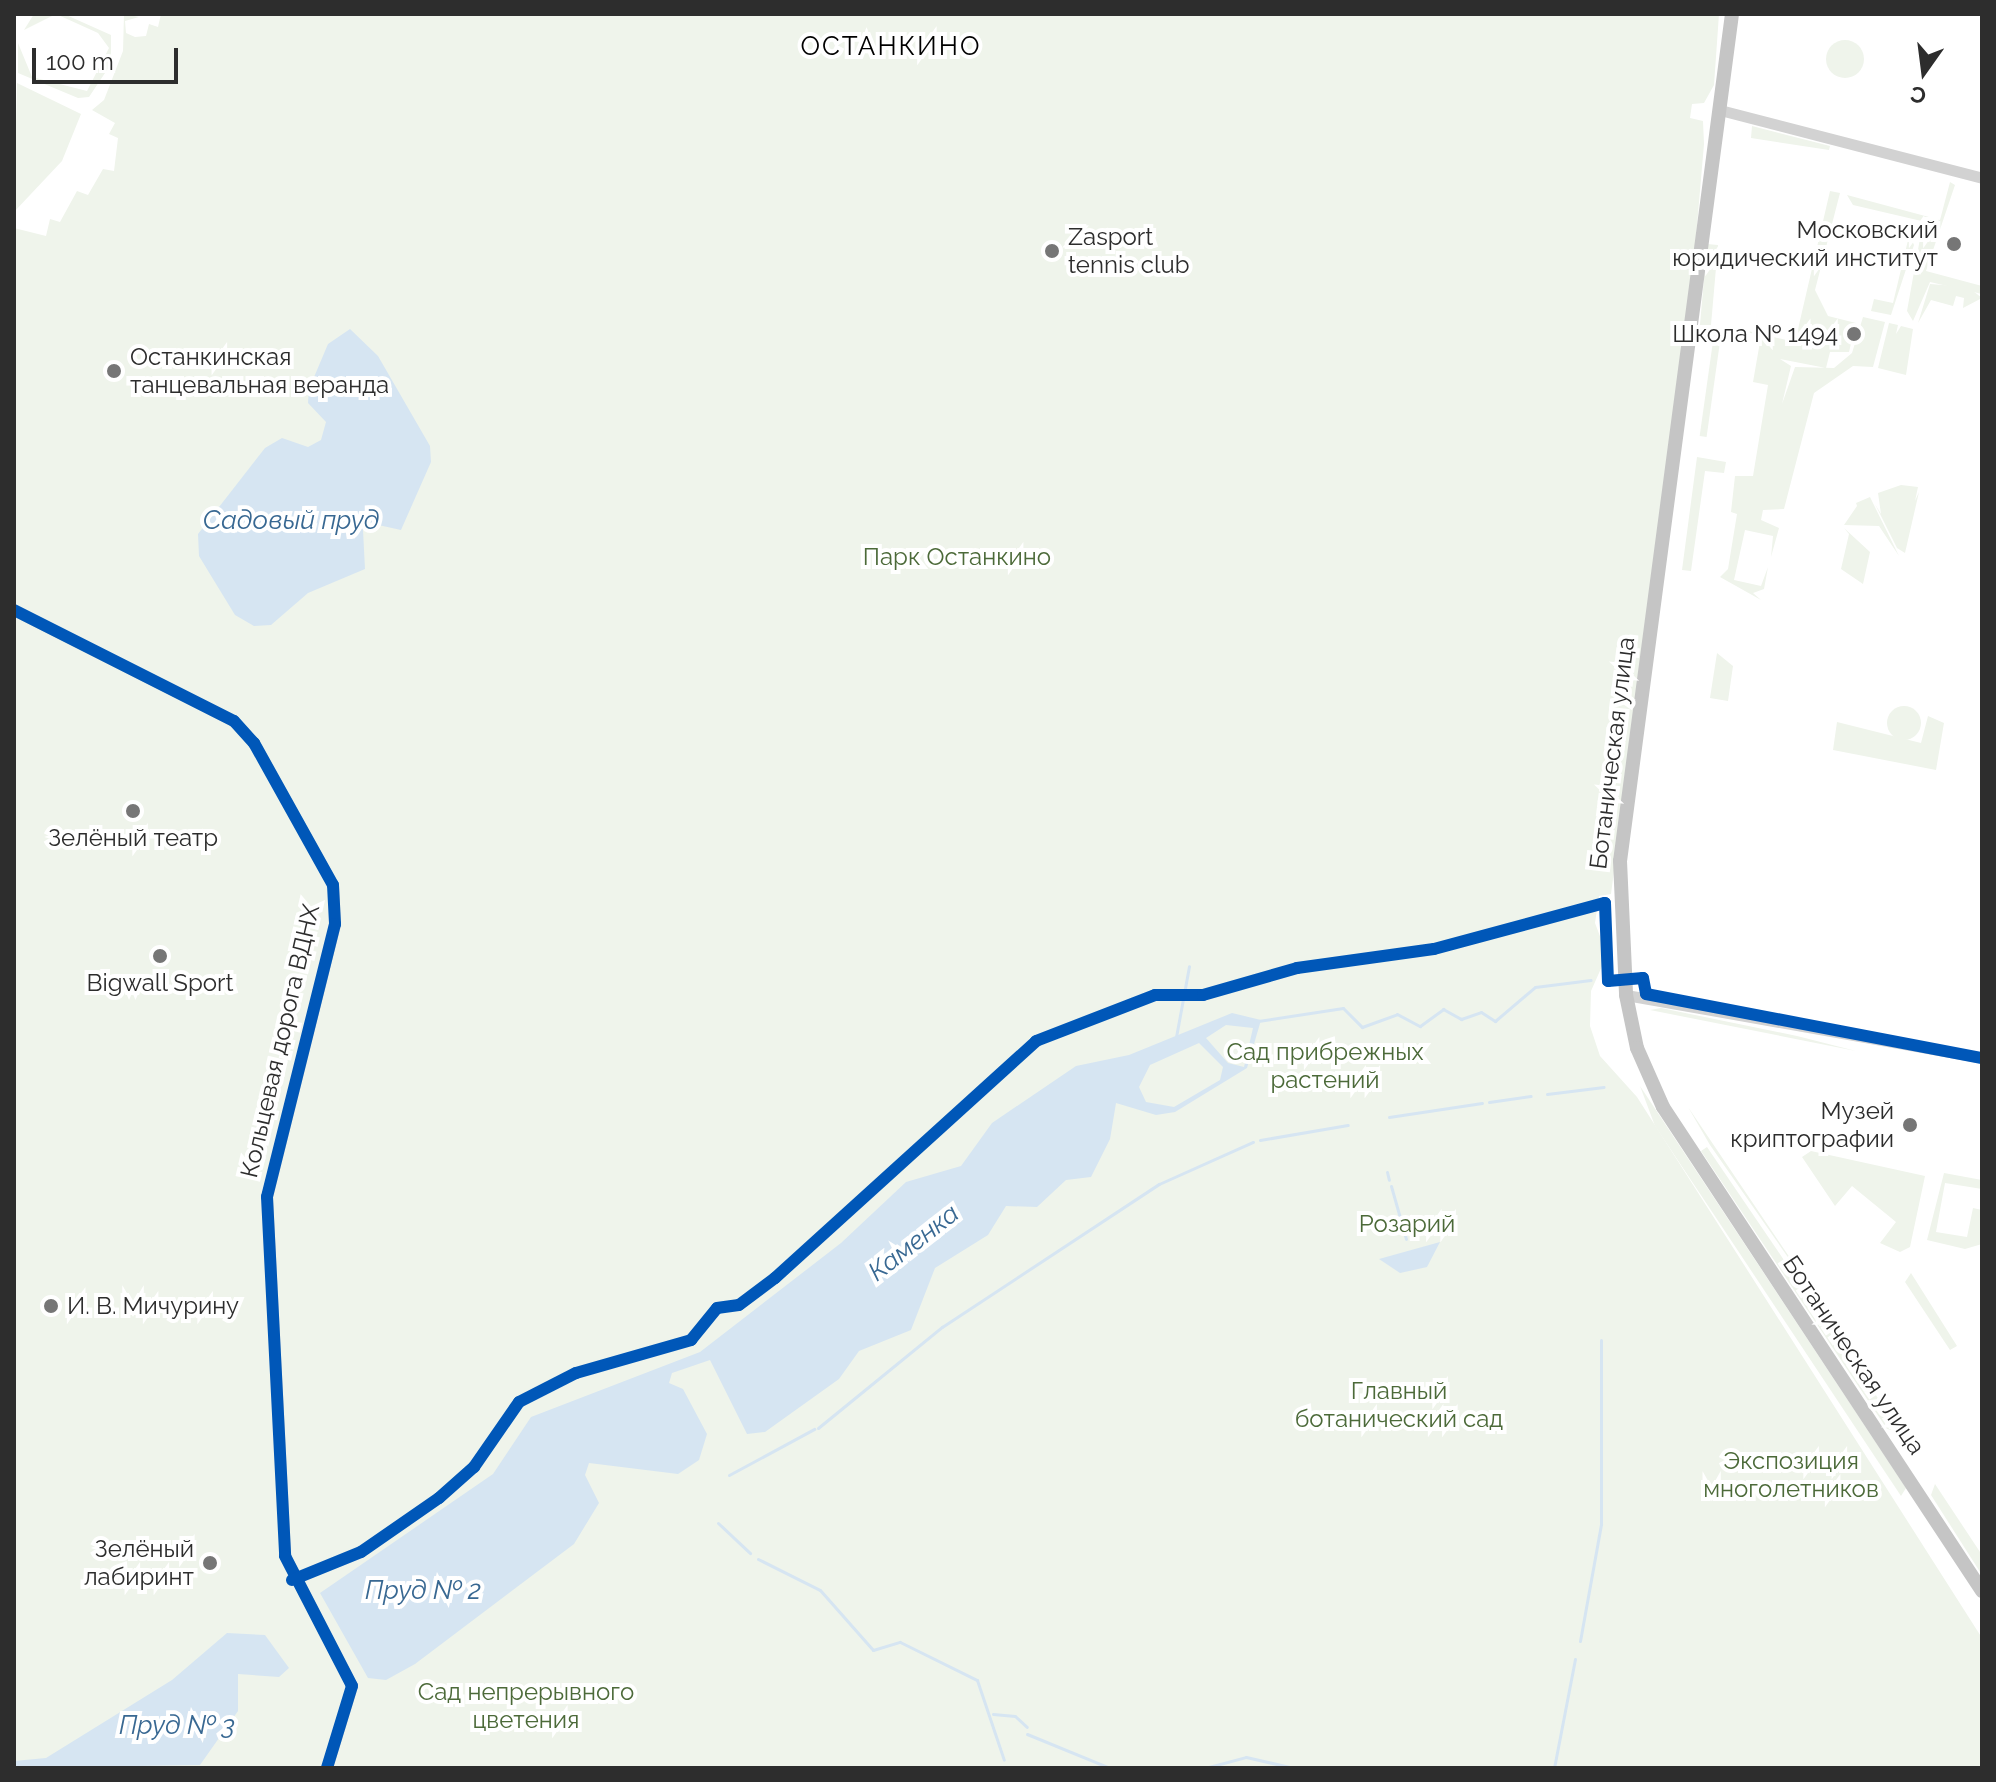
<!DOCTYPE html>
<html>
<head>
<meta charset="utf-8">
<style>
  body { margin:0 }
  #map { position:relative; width:1996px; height:1782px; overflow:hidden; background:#fff; font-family:Raleway,sans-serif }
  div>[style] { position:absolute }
  .green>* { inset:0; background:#eff4eb; transform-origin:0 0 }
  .round { border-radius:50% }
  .water>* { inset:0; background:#d6e5f2 }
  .stream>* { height:3px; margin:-1.5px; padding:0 1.5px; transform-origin:1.5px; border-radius:1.5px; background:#d6e5f2 }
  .minor>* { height:11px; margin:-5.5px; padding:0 5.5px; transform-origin:5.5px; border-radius:5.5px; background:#d2d2d2 }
  .major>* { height:14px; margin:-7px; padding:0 7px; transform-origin:7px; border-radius:7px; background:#c5c5c5 }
  .cycleway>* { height:12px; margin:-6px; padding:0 6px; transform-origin:6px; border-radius:6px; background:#0057b8 }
  .dots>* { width:22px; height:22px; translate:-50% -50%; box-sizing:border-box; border:4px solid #fff; border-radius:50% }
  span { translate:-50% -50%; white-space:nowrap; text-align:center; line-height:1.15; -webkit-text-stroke:8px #fff; paint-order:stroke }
  .poi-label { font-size:24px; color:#2d2d2d }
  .right { translate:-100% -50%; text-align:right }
  .left { translate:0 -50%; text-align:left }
  .park-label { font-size:24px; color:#4c6a39 }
  .street-label { font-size:24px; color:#2d2d2d }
  .neighbourhood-label { font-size:26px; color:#000; letter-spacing:2px }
  .water-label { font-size:26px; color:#386892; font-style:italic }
  .frame { position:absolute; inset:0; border:16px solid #2d2d2d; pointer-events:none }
  .north { position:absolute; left:1884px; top:32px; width:80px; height:80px; -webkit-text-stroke:6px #fff; paint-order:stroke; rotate:194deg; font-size:22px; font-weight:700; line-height:32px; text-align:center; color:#2d2d2d }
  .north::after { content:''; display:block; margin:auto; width:28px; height:36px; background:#2d2d2d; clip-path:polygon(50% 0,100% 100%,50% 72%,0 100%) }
  .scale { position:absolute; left:32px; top:48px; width:146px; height:36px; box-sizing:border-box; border:4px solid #2d2d2d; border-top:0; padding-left:10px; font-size:24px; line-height:28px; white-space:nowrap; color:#2d2d2d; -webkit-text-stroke:6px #fff; paint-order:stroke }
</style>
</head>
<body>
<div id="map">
  <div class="green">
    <i style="clip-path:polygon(34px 14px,64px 14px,111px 35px,111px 64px,89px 97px,78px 98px,18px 73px,18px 43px,32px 77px,87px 91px,109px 48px,98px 33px,56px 14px,24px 30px)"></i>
    <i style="clip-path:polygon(124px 14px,139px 17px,125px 21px,126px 33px,135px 37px,146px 36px,149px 24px,158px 27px,161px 14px,1719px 14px,1714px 85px,1704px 103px,1692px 104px,1690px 118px,1703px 121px,1704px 144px,1693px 272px,1611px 894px,1599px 896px,1595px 923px,1607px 955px,1591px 991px,1590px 1026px,1600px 1056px,1637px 1097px,1982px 1638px,1982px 1768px,14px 1768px,14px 228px,46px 236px,50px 219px,60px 222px,77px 191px,88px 195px,103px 169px,114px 171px,118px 138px,109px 134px,115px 123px,92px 110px,104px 100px,123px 51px)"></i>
    <i class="round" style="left:1826px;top:40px;width:38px;height:38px"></i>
    <i style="clip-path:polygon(17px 83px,81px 114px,62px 161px,14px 212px)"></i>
    <i style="clip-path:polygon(1752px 126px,1830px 146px,1829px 150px,1751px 138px)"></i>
    <i style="clip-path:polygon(1950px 182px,1955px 185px,1926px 271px,1982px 286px,1982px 294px,1930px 282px,1913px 321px,1907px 311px,1921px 233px,1930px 223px,1853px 205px,1847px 195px,1940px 220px)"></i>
    <i style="clip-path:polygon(1830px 191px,1840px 193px,1815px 290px,1828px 316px,1856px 323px,1849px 352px,1830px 352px,1826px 368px,1780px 359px,1791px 366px,1782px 404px,1795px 367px,1834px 368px,1852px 353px,1863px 317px,1885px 322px,1873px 367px,1853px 366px,1814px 393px,1784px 509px,1763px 510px,1761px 520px,1779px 528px,1771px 557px,1773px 536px,1745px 530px,1734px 580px,1761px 586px,1768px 567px,1764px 589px,1753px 593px,1761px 600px,1720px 577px,1728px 569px,1737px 514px,1731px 512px,1735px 476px,1753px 476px,1768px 385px,1753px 382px,1761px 336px,1727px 326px,1795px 342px)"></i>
    <i style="clip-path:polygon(1893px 226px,1907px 229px,1914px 245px,1891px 315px,1871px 311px,1874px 299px,1893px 303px,1909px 236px,1890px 236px)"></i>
    <i style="left:1718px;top:245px;width:84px;height:11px;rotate:95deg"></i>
    <i style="clip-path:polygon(1930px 284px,1968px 287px,1982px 298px,1963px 308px,1964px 298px,1956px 296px,1953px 306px,1931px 300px,1918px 323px)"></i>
    <i style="clip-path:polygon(1889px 323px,1898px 325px,1896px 334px,1901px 326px,1913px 329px,1906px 375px,1878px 368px)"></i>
    <i style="left:1714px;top:334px;width:7px;height:103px;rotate:8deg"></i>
    <i style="clip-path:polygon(1697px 457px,1726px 462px,1724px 473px,1705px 471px,1691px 571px,1682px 570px)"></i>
    <i style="clip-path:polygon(1901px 485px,1918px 487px,1915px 501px,1919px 492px,1905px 553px,1897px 548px,1875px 504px,1881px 514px,1878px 493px)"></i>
    <i style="clip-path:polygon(1853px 493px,1856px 503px,1870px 497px,1899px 556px,1879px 526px,1844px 525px,1857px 506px)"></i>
    <i style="clip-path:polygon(1844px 528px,1870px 552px,1863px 584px,1841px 569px,1849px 534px)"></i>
    <i style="clip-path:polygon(1717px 653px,1733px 666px,1728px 701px,1710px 698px)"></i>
    <i class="round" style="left:1887px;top:706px;width:34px;height:34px"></i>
    <i style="clip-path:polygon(1928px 716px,1944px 723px,1936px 770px,1833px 750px,1837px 722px,1921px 743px)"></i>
    <i style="clip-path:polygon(1661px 1008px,1797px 1036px,1856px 1051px,1650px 1010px)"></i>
    <i style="clip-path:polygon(1640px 1086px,1906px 1488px,1901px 1496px,1655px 1126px)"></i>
    <i style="clip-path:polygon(1688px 1107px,1813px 1292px,1903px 1423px,1710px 1145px)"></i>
    <i style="clip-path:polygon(1707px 1147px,1899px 1429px,1896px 1431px,1887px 1429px,1701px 1151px)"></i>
    <i style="clip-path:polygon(1811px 1151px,1925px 1176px,1910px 1247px,1900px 1252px,1880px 1243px,1896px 1222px,1852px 1186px,1835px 1206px,1802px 1157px)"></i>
    <i style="clip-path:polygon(1944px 1173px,1982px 1180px,1982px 1189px,1945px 1183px,1936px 1232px,1967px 1237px,1973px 1208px,1982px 1210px,1982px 1244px,1965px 1249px,1927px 1240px)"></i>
    <i style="clip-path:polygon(1911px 1273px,1957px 1346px,1950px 1350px,1905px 1282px)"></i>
    <i style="clip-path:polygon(1935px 1484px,1982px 1555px,1982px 1575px,1931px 1495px)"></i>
  </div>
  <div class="water">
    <i style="clip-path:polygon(350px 329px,378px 356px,430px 446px,431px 462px,401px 530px,374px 524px,363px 530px,365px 569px,308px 593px,271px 625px,254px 626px,235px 615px,213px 579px,199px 556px,198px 534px,265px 448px,282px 438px,308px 447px,321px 440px,326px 422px,308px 403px,309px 389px,328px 344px)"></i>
    <i style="clip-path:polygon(evenodd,1232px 1013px,1261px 1020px,1247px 1068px,1175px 1112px,1156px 1115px,1116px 1103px,1110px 1139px,1091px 1177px,1066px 1180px,1037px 1207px,1006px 1206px,988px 1235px,935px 1268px,911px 1330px,859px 1351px,839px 1379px,765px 1432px,747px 1434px,710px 1360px,672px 1373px,669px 1383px,683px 1389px,707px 1434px,699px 1460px,678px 1474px,589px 1463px,585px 1475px,599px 1503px,574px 1544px,415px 1664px,386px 1680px,368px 1678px,320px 1593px,493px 1474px,531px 1417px,700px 1352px,841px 1243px,906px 1182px,961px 1166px,992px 1123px,1076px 1066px,1129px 1055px,1232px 1013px,1226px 1025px,1253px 1028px,1244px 1067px,1228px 1063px,1206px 1038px,1226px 1025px,1232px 1013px,1199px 1043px,1223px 1067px,1220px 1080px,1174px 1107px,1146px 1102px,1139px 1087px,1150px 1065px,1199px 1043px)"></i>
    <i style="clip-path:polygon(1440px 1242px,1427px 1267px,1400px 1273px,1379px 1259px)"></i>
    <i style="clip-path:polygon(227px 1633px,265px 1635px,289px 1668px,279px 1677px,238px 1674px,238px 1711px,200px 1765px,14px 1768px,14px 1761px,46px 1758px,172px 1680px)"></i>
  </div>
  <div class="stream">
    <i style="left:1258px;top:1021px;width:86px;rotate:-8.7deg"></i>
    <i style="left:1343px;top:1008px;width:27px;rotate:45deg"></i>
    <i style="left:1362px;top:1027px;width:37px;rotate:-20deg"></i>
    <i style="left:1397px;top:1014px;width:26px;rotate:28deg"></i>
    <i style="left:1420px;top:1026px;width:29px;rotate:-36deg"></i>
    <i style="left:1443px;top:1009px;width:21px;rotate:29deg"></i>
    <i style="left:1461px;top:1019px;width:21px;rotate:-19deg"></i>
    <i style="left:1481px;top:1012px;width:17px;rotate:33deg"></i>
    <i style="left:1495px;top:1021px;width:52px;rotate:-40.4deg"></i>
    <i style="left:1535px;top:987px;width:56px;rotate:-7.1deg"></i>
    <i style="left:1176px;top:1037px;width:72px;rotate:-79.6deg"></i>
    <i style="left:1547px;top:1094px;width:57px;rotate:-7deg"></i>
    <i style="left:1489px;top:1102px;width:42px;rotate:-8.1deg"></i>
    <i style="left:1389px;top:1117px;width:94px;rotate:-8.6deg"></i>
    <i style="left:1260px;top:1140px;width:89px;rotate:-9.7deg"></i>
    <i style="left:1387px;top:1172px;width:8px;rotate:76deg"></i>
    <i style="left:1391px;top:1186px;width:55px;rotate:74.2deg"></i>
    <i style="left:818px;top:1428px;width:160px;rotate:-39.2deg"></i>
    <i style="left:942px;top:1327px;width:260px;rotate:-33.4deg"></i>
    <i style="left:1159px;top:1184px;width:103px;rotate:-24.1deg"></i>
    <i style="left:729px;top:1475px;width:97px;rotate:-28.4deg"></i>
    <i style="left:718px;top:1523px;width:44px;rotate:43.2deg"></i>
    <i style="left:758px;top:1559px;width:69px;rotate:26.6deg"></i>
    <i style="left:820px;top:1590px;width:80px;rotate:48.5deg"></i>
    <i style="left:873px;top:1650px;width:28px;rotate:-17deg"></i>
    <i style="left:900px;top:1642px;width:86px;rotate:26.3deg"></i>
    <i style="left:977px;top:1680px;width:84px;rotate:71.4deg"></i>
    <i style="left:1580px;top:1641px;width:119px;rotate:-79.8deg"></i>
    <i style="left:1601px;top:1524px;width:184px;rotate:-90deg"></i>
    <i style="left:993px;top:1714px;width:22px;rotate:5deg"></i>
    <i style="left:1015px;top:1716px;width:16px;rotate:43deg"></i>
    <i style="left:1027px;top:1734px;width:90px;rotate:22.3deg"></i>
    <i style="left:1205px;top:1768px;width:42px;rotate:-15deg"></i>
    <i style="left:1246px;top:1757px;width:49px;rotate:12.9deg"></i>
    <i style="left:1554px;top:1768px;width:111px;rotate:-79.1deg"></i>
  </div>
  <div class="minor">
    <i style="left:1720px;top:110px;width:271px;rotate:14.5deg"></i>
    <i style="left:14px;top:610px;width:246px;rotate:26.8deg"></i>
    <i style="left:234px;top:721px;width:30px;rotate:48deg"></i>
    <i style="left:254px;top:743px;width:162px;rotate:60.9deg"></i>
    <i style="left:333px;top:885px;width:39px;rotate:87deg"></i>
    <i style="left:335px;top:924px;width:281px;rotate:104deg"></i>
    <i style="left:267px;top:1197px;width:359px;rotate:87.1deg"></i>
    <i style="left:285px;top:1556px;width:146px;rotate:62.7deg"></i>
    <i style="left:352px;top:1686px;width:86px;rotate:107deg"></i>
    <i style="left:1626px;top:995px;width:362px;rotate:10deg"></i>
  </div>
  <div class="major">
    <i style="left:1732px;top:14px;width:854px;rotate:97.53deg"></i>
    <i style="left:1620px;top:861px;width:134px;rotate:87.4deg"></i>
    <i style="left:1626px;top:995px;width:54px;rotate:78.3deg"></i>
    <i style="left:1637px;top:1048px;width:64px;rotate:66.2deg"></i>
    <i style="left:1663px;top:1107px;width:580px;rotate:56.61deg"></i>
  </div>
  <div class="cycleway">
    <i style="left:14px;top:610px;width:246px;rotate:26.8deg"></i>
    <i style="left:234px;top:721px;width:30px;rotate:48deg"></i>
    <i style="left:254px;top:743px;width:162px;rotate:60.9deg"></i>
    <i style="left:333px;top:885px;width:39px;rotate:87deg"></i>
    <i style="left:335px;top:924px;width:281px;rotate:104deg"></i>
    <i style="left:267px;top:1197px;width:359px;rotate:87.1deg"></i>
    <i style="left:285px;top:1556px;width:146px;rotate:62.7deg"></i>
    <i style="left:352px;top:1686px;width:86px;rotate:107deg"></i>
    <i style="left:292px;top:1580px;width:74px;rotate:-22.1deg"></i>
    <i style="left:361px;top:1552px;width:95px;rotate:-34.7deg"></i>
    <i style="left:439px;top:1498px;width:47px;rotate:-41.5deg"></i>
    <i style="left:474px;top:1467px;width:79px;rotate:-55.3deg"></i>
    <i style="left:519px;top:1402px;width:64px;rotate:-27deg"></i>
    <i style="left:576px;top:1373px;width:120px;rotate:-16deg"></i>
    <i style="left:691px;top:1340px;width:41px;rotate:-50.9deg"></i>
    <i style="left:717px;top:1308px;width:22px;rotate:-8deg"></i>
    <i style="left:739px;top:1305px;width:45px;rotate:-36.9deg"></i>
    <i style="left:775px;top:1278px;width:353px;rotate:-42.2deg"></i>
    <i style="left:1036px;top:1041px;width:128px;rotate:-21.1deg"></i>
    <i style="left:1155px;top:995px;width:48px"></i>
    <i style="left:1203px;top:995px;width:98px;rotate:-16deg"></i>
    <i style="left:1297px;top:968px;width:138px;rotate:-7.9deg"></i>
    <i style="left:1434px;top:949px;width:177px;rotate:-15.1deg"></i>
    <i style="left:1605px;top:903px;width:78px;rotate:87.8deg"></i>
    <i style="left:1608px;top:981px;width:35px;rotate:-5deg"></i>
    <i style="left:1643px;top:978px;width:16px;rotate:79deg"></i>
    <i style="left:1646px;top:994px;width:342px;rotate:10.8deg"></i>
  </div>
  <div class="dots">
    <i style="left:1954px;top:244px;background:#767676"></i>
    <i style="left:1052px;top:251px;background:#767676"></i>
    <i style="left:1854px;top:334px;background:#767676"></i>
    <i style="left:114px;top:371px;background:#767676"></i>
    <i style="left:133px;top:811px;background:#767676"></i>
    <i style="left:160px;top:956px;background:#767676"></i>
    <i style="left:1910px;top:1125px;background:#767676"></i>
    <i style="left:51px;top:1306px;background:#767676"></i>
    <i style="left:210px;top:1563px;background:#767676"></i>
  </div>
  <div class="poi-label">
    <span class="right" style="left:1938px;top:244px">Московский<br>юридический институт</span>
    <span class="left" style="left:1068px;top:251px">Zasport<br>tennis club</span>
    <span class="right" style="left:1838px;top:334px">Школа № 1494</span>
    <span class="left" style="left:130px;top:371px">Останкинская<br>танцевальная веранда</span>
    <span style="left:133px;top:838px">Зелёный театр</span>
    <span style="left:160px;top:983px">Bigwall Sport</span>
    <span class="right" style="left:1894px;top:1125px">Музей<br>криптографии</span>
    <span class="left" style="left:67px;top:1306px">И. В. Мичурину</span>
    <span class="right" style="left:194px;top:1563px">Зелёный<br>лабиринт</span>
  </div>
  <div class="park-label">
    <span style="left:957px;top:557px">Парк Останкино</span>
    <span style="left:1325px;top:1066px">Сад прибрежных<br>растений</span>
    <span style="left:1407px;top:1224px">Розарий</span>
    <span style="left:1399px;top:1405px">Главный<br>ботанический сад</span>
    <span style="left:1791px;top:1475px">Экспозиция<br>многолетников</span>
    <span style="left:526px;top:1706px">Сад непрерывного<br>цветения</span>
  </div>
  <div class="street-label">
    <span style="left:1612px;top:753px;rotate:-83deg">Ботаническая улица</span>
    <span style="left:280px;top:1041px;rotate:-77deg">Кольцевая дорога ВДНХ</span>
    <span style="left:1854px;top:1355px;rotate:56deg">Ботаническая улица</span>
  </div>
  <div class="neighbourhood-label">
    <span style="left:891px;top:47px">ОСТАНКИНО</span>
  </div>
  <div class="water-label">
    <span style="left:291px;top:521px">Садовый пруд</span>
    <span style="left:914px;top:1243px;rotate:-38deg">Каменка</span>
    <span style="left:423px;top:1591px">Пруд № 2</span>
    <span style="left:177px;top:1726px">Пруд № 3</span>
  </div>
  <div class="frame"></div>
  <div class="north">С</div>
  <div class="scale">100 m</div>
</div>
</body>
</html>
